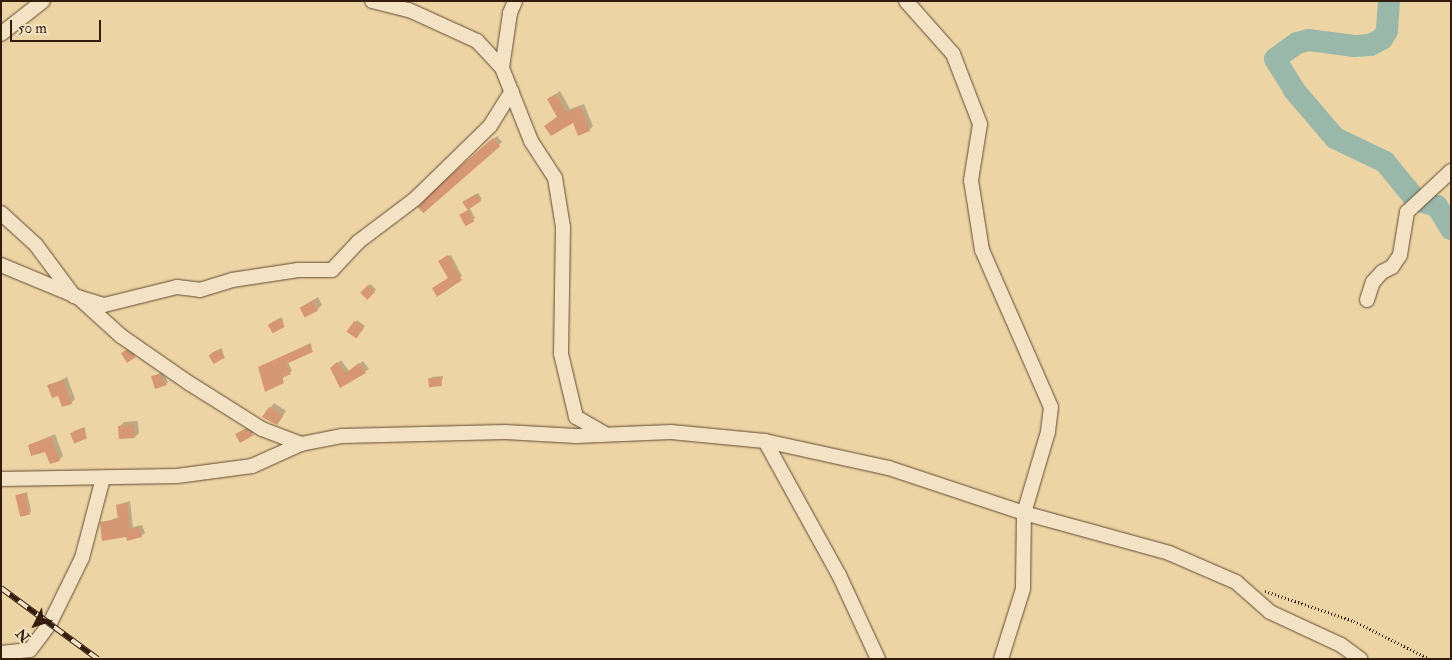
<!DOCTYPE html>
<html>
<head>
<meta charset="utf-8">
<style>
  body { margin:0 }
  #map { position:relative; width:1452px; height:660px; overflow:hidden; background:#edd4a5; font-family:"IM FELL Double Pica",serif }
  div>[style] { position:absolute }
  .shadow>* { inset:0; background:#0003; transform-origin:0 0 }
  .river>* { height:22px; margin:-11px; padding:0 11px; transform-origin:11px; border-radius:11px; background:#99b8aa }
  .building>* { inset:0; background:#d69775; transform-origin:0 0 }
  .path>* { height:2.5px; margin-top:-1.25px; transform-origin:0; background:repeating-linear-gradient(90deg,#331c0b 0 1px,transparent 0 3.5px) }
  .roads { filter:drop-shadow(0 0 1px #624a32) drop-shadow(0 0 1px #624a32) }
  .street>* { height:14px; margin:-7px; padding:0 7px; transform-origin:7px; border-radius:7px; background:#f3e3c4 }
  .rail>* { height:5.5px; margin-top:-2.75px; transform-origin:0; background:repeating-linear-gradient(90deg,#f3e3c4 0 11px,#331c0b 0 22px); box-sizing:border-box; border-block:1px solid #331c0b }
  span { translate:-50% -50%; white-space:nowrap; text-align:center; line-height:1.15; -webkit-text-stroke:5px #f3e3c4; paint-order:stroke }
  .frame { position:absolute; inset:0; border:2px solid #331c0b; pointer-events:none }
  .north { position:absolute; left:10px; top:600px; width:50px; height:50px; -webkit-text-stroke:4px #f3e3c4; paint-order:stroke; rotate:229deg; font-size:14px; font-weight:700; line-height:20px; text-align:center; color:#331c0b }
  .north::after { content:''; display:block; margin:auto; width:18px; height:22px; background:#331c0b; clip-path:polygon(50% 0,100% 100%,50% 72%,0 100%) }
  .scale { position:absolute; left:10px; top:20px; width:91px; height:22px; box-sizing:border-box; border:2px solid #331c0b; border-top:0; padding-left:6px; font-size:15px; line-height:18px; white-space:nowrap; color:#331c0b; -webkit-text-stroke:4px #f3e3c4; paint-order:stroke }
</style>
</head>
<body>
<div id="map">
  <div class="shadow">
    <i style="clip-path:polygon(560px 91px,570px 109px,584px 104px,593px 126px,589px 130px,573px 121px,545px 126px,558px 116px,548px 99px)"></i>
    <i style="clip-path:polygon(497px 136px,502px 142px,424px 212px,420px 208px)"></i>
    <i style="clip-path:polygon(478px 193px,482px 199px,469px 207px,475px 218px,466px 224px,461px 215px,469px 209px,466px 201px)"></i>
    <i style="clip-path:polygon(451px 255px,462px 276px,460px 277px,449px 277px,442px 260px)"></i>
    <i style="left:370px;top:284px;width:8px;height:13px;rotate:40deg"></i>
    <i style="clip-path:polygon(318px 297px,322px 305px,317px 310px,301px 307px)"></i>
    <i style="clip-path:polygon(282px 317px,284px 326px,271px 323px)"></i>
    <i style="clip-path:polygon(357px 320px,365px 326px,357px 335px,348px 331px)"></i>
    <i style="clip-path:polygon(311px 343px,312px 351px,288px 362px,292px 371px,283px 376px,283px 382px,262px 366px)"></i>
    <i style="clip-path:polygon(222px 348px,224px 357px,211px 353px)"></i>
    <i style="clip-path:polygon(128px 349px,136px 354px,127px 361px,124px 352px)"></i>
    <i style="clip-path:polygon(341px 360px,349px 371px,363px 361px,369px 369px,340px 387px,334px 366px)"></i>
    <i style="clip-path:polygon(162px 372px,168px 382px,166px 384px,153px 377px)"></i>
    <i style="clip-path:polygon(443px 376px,441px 385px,430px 379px,432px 377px)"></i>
    <i style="clip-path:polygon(67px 377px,75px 399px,71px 403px,49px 386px)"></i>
    <i style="clip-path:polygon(274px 403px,286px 411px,277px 424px,270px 408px)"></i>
    <i style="clip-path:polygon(138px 421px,139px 433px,135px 437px,119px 427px,124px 422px)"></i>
    <i style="clip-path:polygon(250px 425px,257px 430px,240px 442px,236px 435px)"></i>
    <i style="clip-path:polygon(85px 427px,86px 437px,72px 433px,74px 431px)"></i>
    <i style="clip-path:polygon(55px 434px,63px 456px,59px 460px,46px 450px,29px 445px)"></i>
    <i style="clip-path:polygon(27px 492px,31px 511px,30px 513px,17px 496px)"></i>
    <i style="clip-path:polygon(130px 501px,133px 527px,142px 525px,145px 533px,141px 536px,127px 535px,102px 523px,119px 517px,117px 505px)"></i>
  </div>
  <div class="river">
    <i style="left:1389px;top:1px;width:30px;rotate:94deg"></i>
    <i style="left:1387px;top:31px;width:9px;rotate:122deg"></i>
    <i style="left:1382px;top:39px;width:13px;rotate:153deg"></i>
    <i style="left:1370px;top:45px;width:16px;rotate:176deg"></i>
    <i style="left:1354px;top:46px;width:45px;rotate:-172.4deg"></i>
    <i style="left:1309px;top:40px;width:12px;rotate:166deg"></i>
    <i style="left:1297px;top:43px;width:27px;rotate:144deg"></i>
    <i style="left:1275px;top:59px;width:36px;rotate:58deg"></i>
    <i style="left:1294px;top:90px;width:63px;rotate:49.5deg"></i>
    <i style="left:1335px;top:138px;width:55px;rotate:25.6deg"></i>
    <i style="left:1385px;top:162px;width:49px;rotate:50.8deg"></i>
    <i style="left:1416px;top:200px;width:22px;rotate:16deg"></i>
    <i style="left:1437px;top:206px;width:27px;rotate:59deg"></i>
  </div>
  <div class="building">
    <i style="clip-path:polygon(556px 94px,566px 112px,581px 107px,590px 131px,578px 136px,573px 123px,551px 136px,544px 126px,557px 117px,547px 99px)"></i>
    <i style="left:493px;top:138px;width:11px;height:102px;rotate:49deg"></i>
    <i style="clip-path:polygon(476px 194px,481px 201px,468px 210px,462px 202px)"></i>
    <i style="left:468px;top:210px;width:13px;height:10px;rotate:61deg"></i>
    <i style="clip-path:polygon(448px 255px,462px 280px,437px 297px,432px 288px,448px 278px,438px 261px)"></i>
    <i style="left:368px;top:285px;width:10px;height:11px;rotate:45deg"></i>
    <i style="left:313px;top:301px;width:11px;height:15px;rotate:63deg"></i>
    <i style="left:280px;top:318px;width:10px;height:14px;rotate:61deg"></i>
    <i style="left:354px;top:321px;width:12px;height:13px;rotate:35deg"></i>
    <i style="clip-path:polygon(309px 344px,313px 352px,286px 364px,291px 374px,282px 378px,284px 383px,265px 392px,258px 367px)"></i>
    <i style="left:220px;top:349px;width:10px;height:13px;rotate:61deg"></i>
    <i style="clip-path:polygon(126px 350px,136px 357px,127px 363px,121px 353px)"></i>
    <i style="clip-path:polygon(337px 362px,346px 373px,359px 363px,366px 373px,340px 388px,330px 368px)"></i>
    <i style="clip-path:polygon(160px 374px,167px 385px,155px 389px,151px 376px)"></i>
    <i style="left:441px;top:377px;width:9px;height:13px;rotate:84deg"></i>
    <i style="clip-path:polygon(63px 380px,72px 404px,62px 407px,58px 396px,52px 398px,47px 385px)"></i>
    <i style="clip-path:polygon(269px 407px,283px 416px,277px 425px,262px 417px)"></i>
    <i style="left:134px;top:425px;width:13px;height:16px;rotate:86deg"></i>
    <i style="left:83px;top:428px;width:11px;height:14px;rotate:68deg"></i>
    <i style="clip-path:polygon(245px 429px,254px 435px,240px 443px,235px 434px)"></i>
    <i style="clip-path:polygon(51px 437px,60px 461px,50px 464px,45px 452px,31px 456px,28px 445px)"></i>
    <i style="left:25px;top:493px;width:22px;height:10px;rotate:77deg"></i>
    <i style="clip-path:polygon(127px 503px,130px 529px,139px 527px,142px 537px,127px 541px,126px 537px,102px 541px,100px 522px,118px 519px,116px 505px)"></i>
  </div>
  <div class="path">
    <i style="left:1265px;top:591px;width:94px;rotate:18.6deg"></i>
    <i style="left:1354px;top:621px;width:85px;rotate:26.6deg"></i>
  </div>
  <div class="roads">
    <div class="street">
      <i style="left:372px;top:1px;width:38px;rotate:14deg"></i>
      <i style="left:409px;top:10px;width:75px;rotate:24.5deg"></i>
      <i style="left:477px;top:41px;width:37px;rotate:47deg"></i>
      <i style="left:502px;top:68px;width:79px;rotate:68.3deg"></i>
      <i style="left:531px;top:141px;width:44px;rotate:57deg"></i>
      <i style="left:555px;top:178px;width:50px;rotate:80.7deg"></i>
      <i style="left:563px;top:227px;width:127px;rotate:90.9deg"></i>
      <i style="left:561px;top:354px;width:65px;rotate:76.6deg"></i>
      <i style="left:576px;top:417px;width:32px;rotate:30deg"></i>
      <i style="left:906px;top:1px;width:71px;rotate:48.4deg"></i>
      <i style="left:953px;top:54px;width:75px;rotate:68.9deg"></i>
      <i style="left:980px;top:124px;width:57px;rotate:99.1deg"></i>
      <i style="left:971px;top:180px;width:71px;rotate:81.1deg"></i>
      <i style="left:982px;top:250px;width:171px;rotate:66.3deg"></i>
      <i style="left:1051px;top:407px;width:25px;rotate:97deg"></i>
      <i style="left:1048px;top:432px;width:84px;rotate:106.5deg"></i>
      <i style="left:1024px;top:513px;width:76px;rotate:90.8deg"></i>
      <i style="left:1023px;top:589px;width:73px;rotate:107.4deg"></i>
      <i style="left:1px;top:34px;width:53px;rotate:-38.2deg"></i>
      <i style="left:502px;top:68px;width:56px;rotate:-81.7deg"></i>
      <i style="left:510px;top:13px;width:13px;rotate:-67deg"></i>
      <i style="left:1px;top:213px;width:47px;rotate:42.4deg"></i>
      <i style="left:36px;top:245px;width:64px;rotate:53.3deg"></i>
      <i style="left:74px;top:296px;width:31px;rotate:17deg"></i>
      <i style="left:104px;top:305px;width:75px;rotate:-13.9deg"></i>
      <i style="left:177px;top:287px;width:23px;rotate:7deg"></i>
      <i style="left:200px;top:290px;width:34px;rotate:-17deg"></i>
      <i style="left:232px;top:280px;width:67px;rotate:-8.6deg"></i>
      <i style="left:298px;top:270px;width:34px"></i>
      <i style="left:332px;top:270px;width:38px;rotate:-47deg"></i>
      <i style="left:358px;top:242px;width:71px;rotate:-37deg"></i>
      <i style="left:415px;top:199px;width:47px;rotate:-44.1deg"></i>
      <i style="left:449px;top:166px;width:57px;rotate:-44.3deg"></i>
      <i style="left:490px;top:126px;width:41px;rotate:-57.8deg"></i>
      <i style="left:1px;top:265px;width:83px;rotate:22.6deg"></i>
      <i style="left:78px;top:297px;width:58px;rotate:42.2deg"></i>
      <i style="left:121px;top:336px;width:83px;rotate:34.7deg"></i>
      <i style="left:189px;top:383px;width:86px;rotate:32.2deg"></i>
      <i style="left:262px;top:429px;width:42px;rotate:21deg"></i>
      <i style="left:1367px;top:300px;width:19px;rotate:-72deg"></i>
      <i style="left:1373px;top:282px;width:13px;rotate:-48deg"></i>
      <i style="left:1382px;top:272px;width:11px;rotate:-27deg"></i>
      <i style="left:1392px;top:267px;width:14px;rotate:-56deg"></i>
      <i style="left:1400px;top:255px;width:44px;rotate:-80.8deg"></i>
      <i style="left:1407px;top:212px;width:60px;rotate:-43deg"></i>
      <i style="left:765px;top:441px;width:153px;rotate:61.1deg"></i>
      <i style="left:839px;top:575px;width:93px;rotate:65.1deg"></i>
      <i style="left:1px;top:479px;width:176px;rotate:-1deg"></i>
      <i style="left:177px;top:476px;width:76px;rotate:-7.6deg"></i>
      <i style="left:252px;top:466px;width:54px;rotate:-24.2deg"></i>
      <i style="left:301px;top:444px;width:42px;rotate:-11deg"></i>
      <i style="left:342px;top:436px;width:163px;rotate:-1.4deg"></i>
      <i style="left:505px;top:432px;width:71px;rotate:3.2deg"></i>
      <i style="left:576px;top:436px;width:95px;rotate:-2.4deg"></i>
      <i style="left:671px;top:432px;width:94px;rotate:5.5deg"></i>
      <i style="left:765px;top:441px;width:127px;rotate:12.3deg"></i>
      <i style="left:889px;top:468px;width:142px;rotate:18.4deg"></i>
      <i style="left:1024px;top:513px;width:150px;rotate:15.4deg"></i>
      <i style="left:1169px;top:553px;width:73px;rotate:23.4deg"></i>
      <i style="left:1236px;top:582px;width:45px;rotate:41.4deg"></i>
      <i style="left:1270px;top:612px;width:78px;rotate:24.9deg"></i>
      <i style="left:1341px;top:645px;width:24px;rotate:36deg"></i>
      <i style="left:1px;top:653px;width:29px;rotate:-6deg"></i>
      <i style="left:30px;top:650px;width:34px;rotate:-53deg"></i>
      <i style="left:50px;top:623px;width:72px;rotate:-63.8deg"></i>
      <i style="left:82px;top:558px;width:83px;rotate:-75.3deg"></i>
    </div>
  </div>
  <div class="rail">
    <i style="left:1px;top:588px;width:120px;rotate:36.2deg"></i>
  </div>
  <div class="frame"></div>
  <div class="north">N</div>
  <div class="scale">50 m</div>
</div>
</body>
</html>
